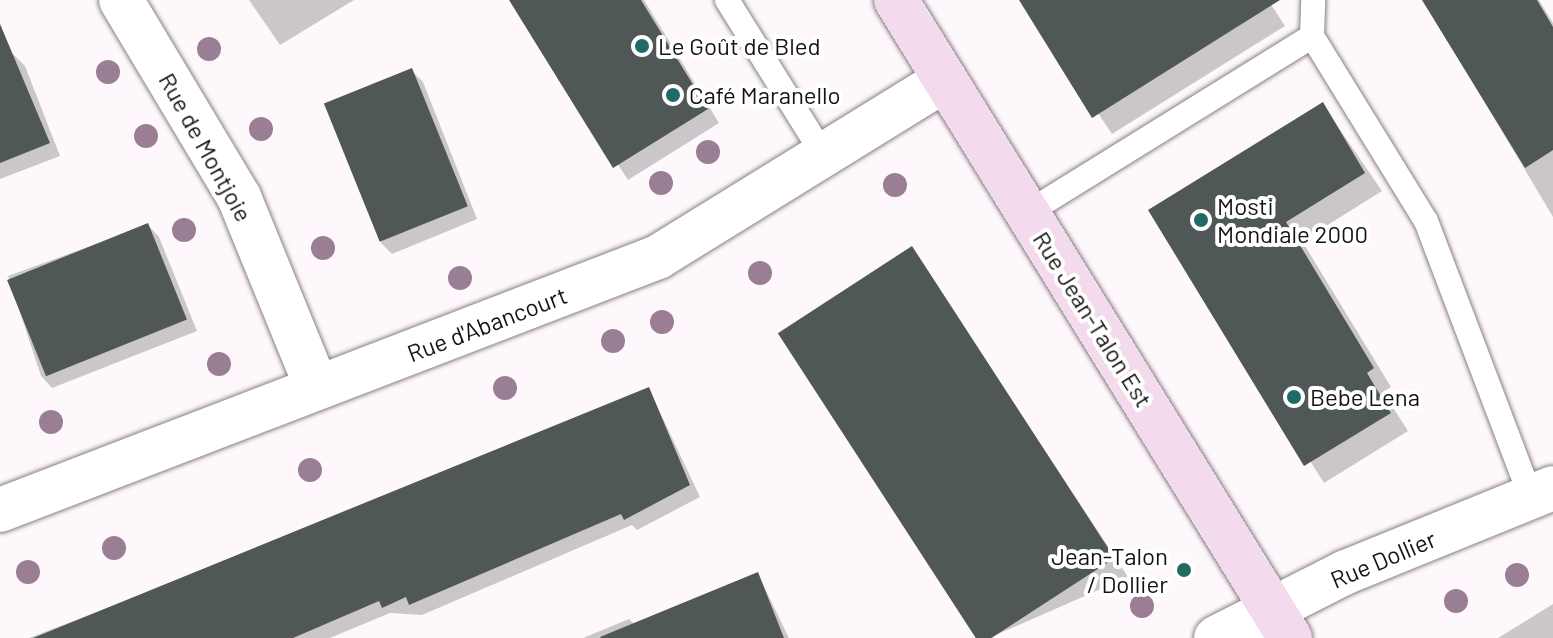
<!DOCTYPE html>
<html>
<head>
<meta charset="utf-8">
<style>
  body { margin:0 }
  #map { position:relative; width:1553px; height:638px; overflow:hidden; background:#fef8fc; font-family:Barlow,sans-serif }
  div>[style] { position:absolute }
  .shadow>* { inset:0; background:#0003 }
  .building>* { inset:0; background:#4f5857; transform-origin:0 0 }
  .roads { filter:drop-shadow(0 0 2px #878084) drop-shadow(0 0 2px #878084) }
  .service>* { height:24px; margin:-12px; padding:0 12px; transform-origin:12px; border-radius:12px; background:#fff }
  .minor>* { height:44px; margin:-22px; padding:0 22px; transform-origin:22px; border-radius:22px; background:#fff }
  .secondary>* { height:44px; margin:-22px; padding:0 22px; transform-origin:22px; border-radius:22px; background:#f4daed }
  .trees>* { width:24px; height:24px; margin:-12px; border-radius:50%; background:#9a7e94 }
  .dots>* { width:22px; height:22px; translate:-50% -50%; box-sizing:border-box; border:4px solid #fff; border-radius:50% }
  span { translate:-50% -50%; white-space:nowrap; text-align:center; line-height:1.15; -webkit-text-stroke:8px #fff; paint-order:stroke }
  .poi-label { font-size:24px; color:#141213 }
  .left { translate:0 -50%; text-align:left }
  .right { translate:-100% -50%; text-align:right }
  .street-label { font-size:24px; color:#141213 }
</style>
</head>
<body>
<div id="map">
  <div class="shadow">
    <i style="clip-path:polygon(249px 0,354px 0,280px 45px)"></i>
    <i style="clip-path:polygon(512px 0,644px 0,719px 123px,628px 180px)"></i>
    <i style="clip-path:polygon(1022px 0,1268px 0,1285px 26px,1112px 134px)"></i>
    <i style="clip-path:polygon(1424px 0,1539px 0,1553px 23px,1553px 217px)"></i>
    <i style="clip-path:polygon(13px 54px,25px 66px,60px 156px,0 179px,0 59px)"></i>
    <i style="clip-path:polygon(411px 70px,423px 82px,477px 219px,392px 254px,381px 243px)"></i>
    <i style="clip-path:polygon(1323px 105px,1382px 191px,1302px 241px,1391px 387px,1383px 392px,1408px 431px,1324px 483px,1151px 211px)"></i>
    <i style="clip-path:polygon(148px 225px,159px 237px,197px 331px,52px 388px,41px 376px,8px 276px)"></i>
    <i style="clip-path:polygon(912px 248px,1128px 577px,989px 638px,967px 624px)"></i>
    <i style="clip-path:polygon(649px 389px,700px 497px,637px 530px,632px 525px,422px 615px,390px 613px,330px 638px,29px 638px,391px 499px)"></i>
    <i style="clip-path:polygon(758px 574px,789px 638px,583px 638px,629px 619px,634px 624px)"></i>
    <i style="clip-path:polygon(1553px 604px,1553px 638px,1498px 638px)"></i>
  </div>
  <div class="building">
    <i style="clip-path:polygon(509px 0,641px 0,708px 109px,613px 168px)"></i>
    <i style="clip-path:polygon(1019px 0,1280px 0,1092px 118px)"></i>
    <i style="clip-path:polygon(1422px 0,1537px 0,1553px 27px,1553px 150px,1525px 168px)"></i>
    <i style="clip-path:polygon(0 24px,50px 143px,0 163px)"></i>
    <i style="left:412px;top:68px;width:149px;height:95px;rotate:68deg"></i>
    <i style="clip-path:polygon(1323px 102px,1365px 173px,1286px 222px,1374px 368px,1367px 373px,1391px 413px,1304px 466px,1148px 210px)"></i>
    <i style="left:148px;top:223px;width:104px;height:152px;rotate:68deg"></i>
    <i style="left:912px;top:246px;width:372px;height:160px;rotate:57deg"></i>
    <i style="clip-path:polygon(649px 387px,690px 485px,624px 520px,621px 514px,409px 605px,406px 597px,382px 608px,379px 601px,293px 638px,33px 638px)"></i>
    <i style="clip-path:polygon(758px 572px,784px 638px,601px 638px,600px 637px)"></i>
  </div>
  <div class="roads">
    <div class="service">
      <i style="left:727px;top:0;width:184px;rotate:58.1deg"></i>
      <i style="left:1312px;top:36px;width:36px;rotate:-88deg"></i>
      <i style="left:1027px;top:213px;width:335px;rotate:-31.8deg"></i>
      <i style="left:1312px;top:36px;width:217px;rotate:58.4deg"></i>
      <i style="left:1426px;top:221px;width:295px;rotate:69.2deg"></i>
    </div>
    <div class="minor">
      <i style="left:121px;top:0;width:230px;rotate:59.1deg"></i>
      <i style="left:239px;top:197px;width:206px;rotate:67.8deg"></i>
      <i style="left:0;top:510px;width:705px;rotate:-21.03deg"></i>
      <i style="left:658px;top:257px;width:337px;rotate:-31.7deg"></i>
      <i style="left:1216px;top:638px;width:146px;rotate:-26.9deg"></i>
      <i style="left:1346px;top:572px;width:223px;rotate:-22.1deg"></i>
    </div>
    <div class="secondary">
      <i style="left:896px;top:0;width:750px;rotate:58.3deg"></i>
    </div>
  </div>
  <div class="trees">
    <i style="left:209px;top:49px"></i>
    <i style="left:108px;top:72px"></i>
    <i style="left:261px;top:129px"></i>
    <i style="left:146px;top:136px"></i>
    <i style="left:708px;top:152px"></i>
    <i style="left:661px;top:183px"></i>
    <i style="left:895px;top:185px"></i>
    <i style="left:184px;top:230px"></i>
    <i style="left:323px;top:248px"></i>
    <i style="left:760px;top:273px"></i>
    <i style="left:460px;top:278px"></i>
    <i style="left:662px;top:322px"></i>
    <i style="left:613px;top:341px"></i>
    <i style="left:219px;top:364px"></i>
    <i style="left:505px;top:388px"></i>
    <i style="left:51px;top:422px"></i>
    <i style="left:310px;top:470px"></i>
    <i style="left:114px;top:548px"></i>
    <i style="left:28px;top:572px"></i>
    <i style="left:1517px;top:575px"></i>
    <i style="left:1456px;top:601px"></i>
    <i style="left:1142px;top:606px"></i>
  </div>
  <div class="dots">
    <i style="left:642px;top:46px;background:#206b65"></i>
    <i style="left:673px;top:95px;background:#206b65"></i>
    <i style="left:1201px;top:220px;background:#206b65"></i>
    <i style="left:1294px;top:397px;background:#206b65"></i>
    <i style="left:1184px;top:570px;background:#206b65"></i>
  </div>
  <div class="poi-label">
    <span class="left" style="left:658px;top:46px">Le Goût de Bled</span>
    <span class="left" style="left:689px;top:95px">Café Maranello</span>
    <span class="left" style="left:1217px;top:220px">Mosti<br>Mondiale 2000</span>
    <span class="left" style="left:1310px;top:397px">Bebe Lena</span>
    <span class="right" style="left:1168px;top:570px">Jean-Talon<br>/ Dollier</span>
  </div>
  <div class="street-label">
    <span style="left:206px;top:147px;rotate:61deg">Rue de Montjoie</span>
    <span style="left:1093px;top:319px;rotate:58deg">Rue Jean-Talon Est</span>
    <span style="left:487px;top:324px;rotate:-21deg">Rue d'Abancourt</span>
    <span style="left:1383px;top:559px;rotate:-23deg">Rue Dollier</span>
  </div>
</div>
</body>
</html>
